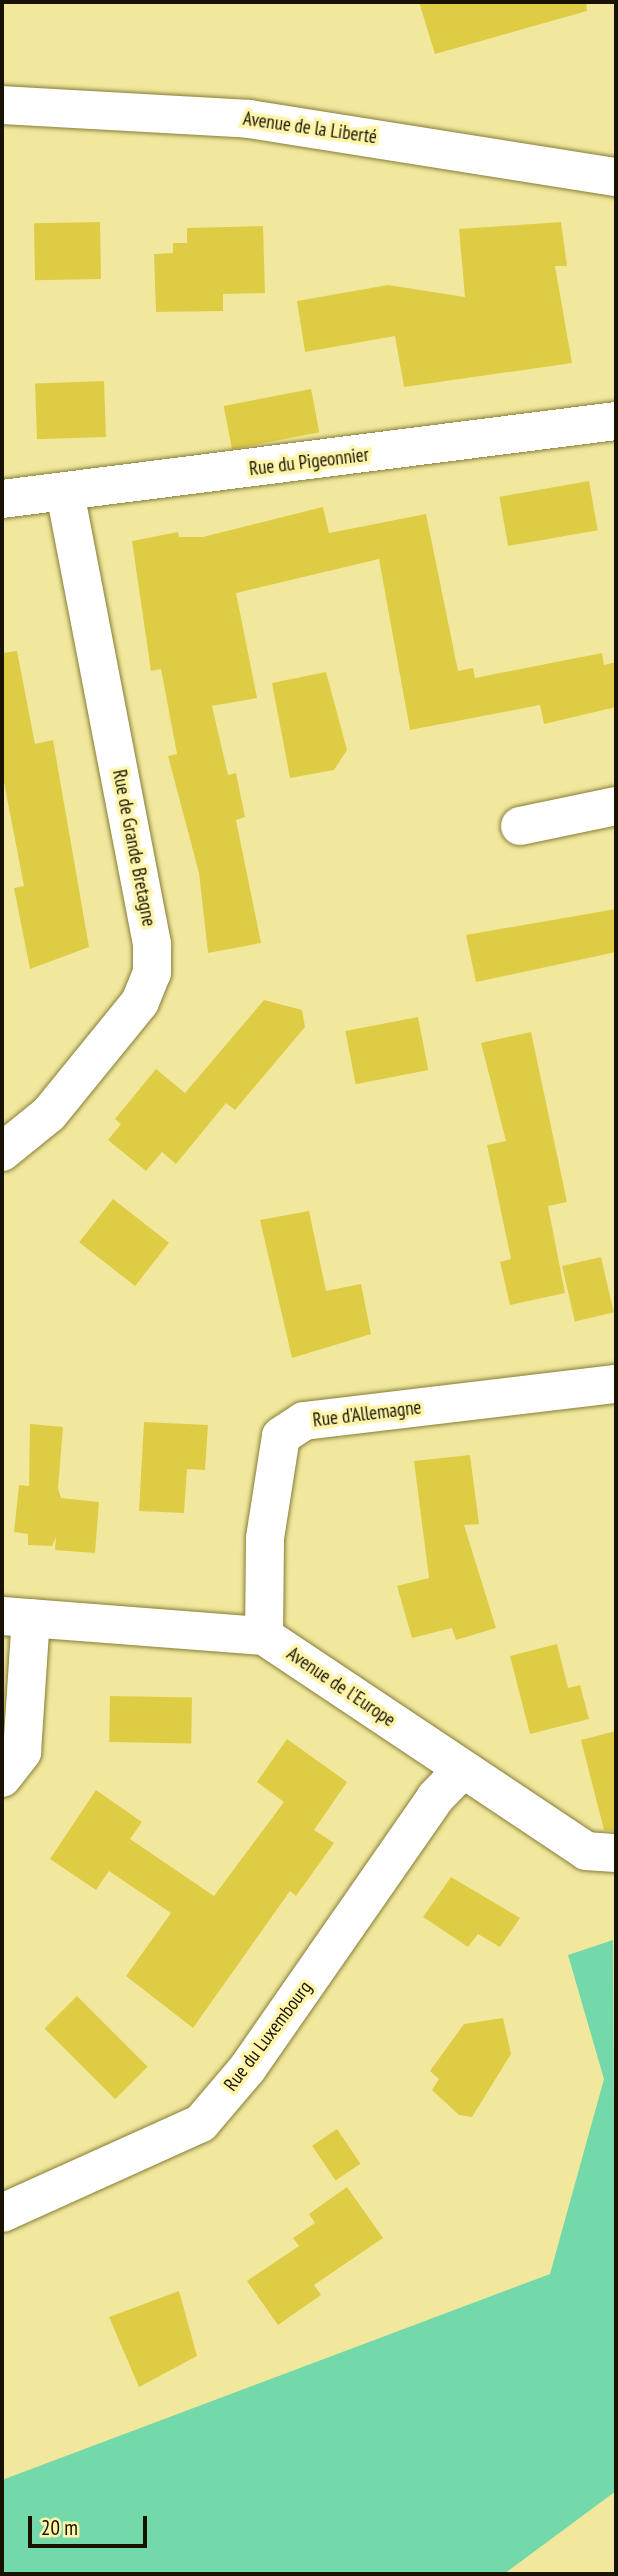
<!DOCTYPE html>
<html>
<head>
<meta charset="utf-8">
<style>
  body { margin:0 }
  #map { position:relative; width:618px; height:2576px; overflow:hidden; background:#f1e89e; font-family:"PT Sans Narrow",sans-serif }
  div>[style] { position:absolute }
  .green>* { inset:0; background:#73d9aa }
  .building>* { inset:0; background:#decd44; transform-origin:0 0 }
  .roads { filter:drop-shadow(0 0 2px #877d35) drop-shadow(0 0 2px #877d35) }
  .minor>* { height:38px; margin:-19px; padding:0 19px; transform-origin:19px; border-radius:19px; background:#fff }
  span { translate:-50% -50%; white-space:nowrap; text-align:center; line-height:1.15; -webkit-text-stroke:7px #fef5ab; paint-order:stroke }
  .street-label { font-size:19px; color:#171300 }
  .frame { position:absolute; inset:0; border:4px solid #171300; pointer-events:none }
  .scale { position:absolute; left:28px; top:2516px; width:119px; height:32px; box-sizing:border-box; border:4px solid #171300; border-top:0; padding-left:9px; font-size:21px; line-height:24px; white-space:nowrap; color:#171300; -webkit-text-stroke:5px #fef5ab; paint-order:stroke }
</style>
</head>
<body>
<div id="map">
  <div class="green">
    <i style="clip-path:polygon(613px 1940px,616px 2491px,504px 2574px,2px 2574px,2px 2480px,550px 2274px,604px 2079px,568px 1955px)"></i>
  </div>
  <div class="building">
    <i style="clip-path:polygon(419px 2px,586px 2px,587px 11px,435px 54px)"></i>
    <i style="left:100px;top:222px;width:57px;height:66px;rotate:89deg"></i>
    <i style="clip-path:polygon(561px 222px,567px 266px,555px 266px,572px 363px,404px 387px,395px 336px,305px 352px,297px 301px,388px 285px,465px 297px,459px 229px)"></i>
    <i style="clip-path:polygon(263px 226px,265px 293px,223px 294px,223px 311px,156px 312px,154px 254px,173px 253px,173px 243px,187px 243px,187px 228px)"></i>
    <i style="left:104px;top:381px;width:56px;height:69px;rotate:88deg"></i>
    <i style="left:311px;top:389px;width:44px;height:89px;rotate:79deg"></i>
    <i style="left:589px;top:481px;width:50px;height:91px;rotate:80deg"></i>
    <i style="clip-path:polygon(323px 507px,329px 533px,426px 514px,458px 671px,473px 668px,475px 678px,602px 653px,604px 665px,616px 662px,616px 707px,544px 724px,540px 705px,410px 730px,379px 559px,236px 593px,257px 698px,212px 706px,228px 775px,236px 773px,245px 817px,236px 820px,261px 943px,208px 953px,199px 873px,168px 756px,177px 754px,161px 669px,151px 671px,132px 541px,178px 532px,179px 537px,203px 537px)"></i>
    <i style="clip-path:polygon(17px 651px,35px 744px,53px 740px,89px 947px,30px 969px,14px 888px,24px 886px,2px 772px,2px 653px)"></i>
    <i style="clip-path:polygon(326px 672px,347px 750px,334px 770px,290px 778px,272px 683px)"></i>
    <i style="clip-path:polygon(616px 909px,616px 952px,476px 982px,466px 935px)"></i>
    <i style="clip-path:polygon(264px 1000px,302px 1010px,305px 1027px,235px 1110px,226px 1103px,176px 1164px,162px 1152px,146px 1171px,108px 1140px,121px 1124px,115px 1119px,156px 1069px,185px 1093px)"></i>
    <i style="left:418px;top:1017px;width:54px;height:74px;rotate:79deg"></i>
    <i style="clip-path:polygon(531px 1032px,567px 1202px,548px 1206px,565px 1293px,510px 1305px,500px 1262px,511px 1259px,487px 1145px,506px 1141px,481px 1043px)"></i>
    <i style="left:113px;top:1199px;width:71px;height:55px;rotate:38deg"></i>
    <i style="clip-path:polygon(309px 1211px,326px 1291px,361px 1284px,371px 1334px,292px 1358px,260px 1220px)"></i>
    <i style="left:601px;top:1257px;width:57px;height:40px;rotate:77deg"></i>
    <i style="clip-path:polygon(144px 1422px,208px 1425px,205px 1470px,187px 1469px,184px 1513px,139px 1511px)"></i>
    <i style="clip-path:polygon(30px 1424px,63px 1427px,58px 1488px,61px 1498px,99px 1502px,95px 1553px,55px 1550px,56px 1537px,52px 1546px,28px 1545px,28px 1534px,14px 1532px,19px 1485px,29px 1486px)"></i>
    <i style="clip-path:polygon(470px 1455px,479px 1524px,464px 1525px,496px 1628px,456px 1640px,452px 1628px,412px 1638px,397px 1586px,429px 1578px,414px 1461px)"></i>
    <i style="clip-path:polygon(557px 1644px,568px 1688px,580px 1685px,589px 1719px,530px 1734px,510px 1656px)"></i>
    <i style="left:110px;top:1696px;width:82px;height:46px;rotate:1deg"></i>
    <i style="clip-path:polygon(616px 1731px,616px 1831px,604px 1830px,581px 1740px)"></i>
    <i style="clip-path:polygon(287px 1739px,347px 1782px,314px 1830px,334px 1843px,296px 1896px,290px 1891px,193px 2028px,126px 1976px,171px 1913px,109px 1871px,96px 1890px,50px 1859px,96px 1790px,142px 1822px,130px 1839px,214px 1896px,284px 1802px,257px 1782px)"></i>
    <i style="clip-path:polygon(451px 1877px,520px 1918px,500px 1947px,478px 1934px,468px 1947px,423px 1917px)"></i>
    <i style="left:77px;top:1996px;width:100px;height:46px;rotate:45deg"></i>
    <i style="clip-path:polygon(503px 2018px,511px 2054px,472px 2117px,459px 2115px,432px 2090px,439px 2079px,430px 2071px,464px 2024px)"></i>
    <i style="left:337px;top:2129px;width:42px;height:30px;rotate:56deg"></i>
    <i style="clip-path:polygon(347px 2187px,383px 2238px,314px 2285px,321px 2295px,278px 2325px,247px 2281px,299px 2246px,293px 2238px,315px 2223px,309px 2214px)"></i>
    <i style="clip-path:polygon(179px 2291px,197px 2356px,139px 2387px,109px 2317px)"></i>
  </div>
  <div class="roads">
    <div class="minor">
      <i style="left:2px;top:105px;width:247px;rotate:3.2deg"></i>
      <i style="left:249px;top:119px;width:372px;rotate:9deg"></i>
      <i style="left:2px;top:499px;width:619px;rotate:-7.24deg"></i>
      <i style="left:520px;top:826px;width:98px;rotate:-11.8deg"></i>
      <i style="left:2px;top:1152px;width:60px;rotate:-39deg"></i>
      <i style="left:49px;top:1114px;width:144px;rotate:-50.9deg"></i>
      <i style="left:140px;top:1002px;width:31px;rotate:-68deg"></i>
      <i style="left:152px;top:973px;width:29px;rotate:-90deg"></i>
      <i style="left:152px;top:944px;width:460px;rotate:-100.9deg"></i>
      <i style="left:2px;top:1616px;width:263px;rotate:4.4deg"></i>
      <i style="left:264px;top:1636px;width:387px;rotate:33.7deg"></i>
      <i style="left:586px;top:1851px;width:30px;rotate:4deg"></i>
      <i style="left:264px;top:1636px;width:98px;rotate:-89.4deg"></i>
      <i style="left:265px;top:1538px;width:103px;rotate:-81.1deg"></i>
      <i style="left:281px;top:1436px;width:27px;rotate:-33deg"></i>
      <i style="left:304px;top:1421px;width:314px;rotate:-6.8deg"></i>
      <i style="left:2px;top:1778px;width:33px;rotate:-52deg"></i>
      <i style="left:22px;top:1752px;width:134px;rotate:-86.2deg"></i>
      <i style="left:2px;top:2213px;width:218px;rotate:-24.3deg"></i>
      <i style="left:201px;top:2123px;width:71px;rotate:-49.6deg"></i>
      <i style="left:247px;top:2069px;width:330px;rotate:-55.2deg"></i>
      <i style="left:435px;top:1798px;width:39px;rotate:-46deg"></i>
    </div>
  </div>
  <div class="street-label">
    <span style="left:310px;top:128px;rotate:8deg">Avenue de la Liberté</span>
    <span style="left:309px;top:462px;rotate:-7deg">Rue du Pigeonnier</span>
    <span style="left:134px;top:848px;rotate:79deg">Rue de Grande Bretagne</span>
    <span style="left:367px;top:1414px;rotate:-7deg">Rue d'Allemagne</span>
    <span style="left:341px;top:1687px;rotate:34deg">Avenue de l'Europe</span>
    <span style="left:268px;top:2036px;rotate:-53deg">Rue du Luxembourg</span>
  </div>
  <div class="frame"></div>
  <div class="scale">20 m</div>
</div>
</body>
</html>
